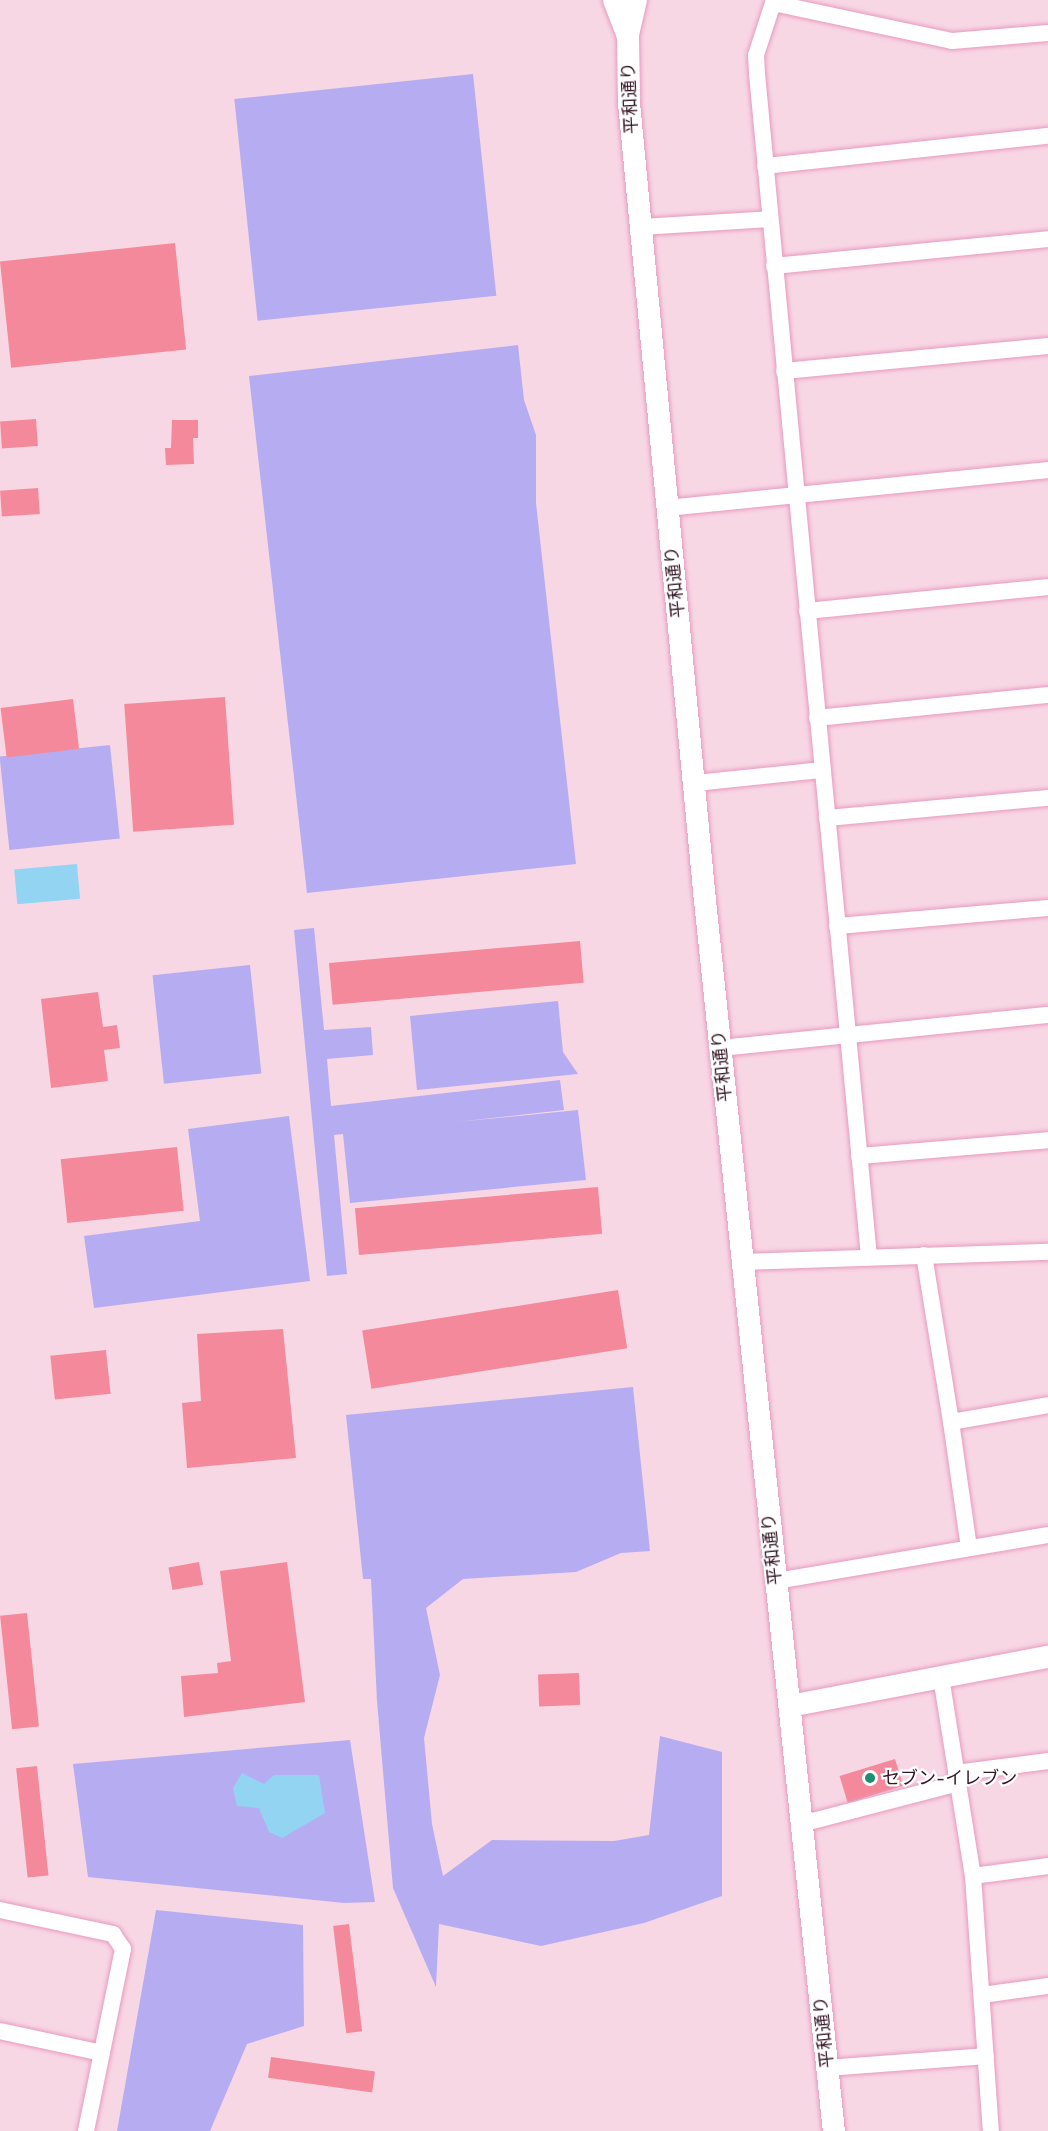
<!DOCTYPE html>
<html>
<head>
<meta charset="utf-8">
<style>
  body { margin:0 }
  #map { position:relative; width:1048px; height:2131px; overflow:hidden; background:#f8d7e5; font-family:"Work Sans","Noto Sans JP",sans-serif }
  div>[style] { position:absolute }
  .green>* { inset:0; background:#b5acf2; transform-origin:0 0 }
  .water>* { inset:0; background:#94d4f3; transform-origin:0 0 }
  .building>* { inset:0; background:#f4899b; transform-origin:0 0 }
  .roads { filter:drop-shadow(0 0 2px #e89abf) drop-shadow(0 0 2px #e89abf) }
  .street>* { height:16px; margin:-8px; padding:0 8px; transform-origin:8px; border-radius:8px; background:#fff }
  .secondary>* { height:22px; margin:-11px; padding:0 11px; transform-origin:11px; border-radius:11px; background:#fff }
  .dots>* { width:16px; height:16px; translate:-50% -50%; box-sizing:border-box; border:3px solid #fff; border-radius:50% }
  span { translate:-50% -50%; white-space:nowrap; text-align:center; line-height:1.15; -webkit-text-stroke:4.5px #fff; paint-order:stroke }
  .street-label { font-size:18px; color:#341726 }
  .poi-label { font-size:18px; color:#341726 }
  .left { translate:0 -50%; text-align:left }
</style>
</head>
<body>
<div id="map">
  <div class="green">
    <i style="left:473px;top:74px;width:223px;height:240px;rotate:84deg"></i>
    <i style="clip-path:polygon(518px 345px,524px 400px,536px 435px,536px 503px,576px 864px,307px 893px,249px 376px)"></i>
    <i style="left:110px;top:745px;width:94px;height:111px;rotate:84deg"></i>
    <i style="clip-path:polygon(314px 928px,324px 1030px,371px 1027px,373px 1055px,327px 1059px,331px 1106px,560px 1080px,564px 1110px,456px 1122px,578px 1110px,586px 1180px,350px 1203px,343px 1134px,334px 1135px,347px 1274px,327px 1276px,294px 930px)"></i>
    <i style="left:250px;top:965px;width:109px;height:98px;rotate:84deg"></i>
    <i style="clip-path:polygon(558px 1001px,563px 1052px,578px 1074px,417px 1090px,410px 1016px)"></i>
    <i style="clip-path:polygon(289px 1116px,310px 1281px,94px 1308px,84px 1236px,200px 1221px,188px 1129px)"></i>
    <i style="clip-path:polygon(633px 1387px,650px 1551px,621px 1553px,576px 1572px,463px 1579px,426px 1608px,440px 1675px,424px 1738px,432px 1824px,443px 1876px,492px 1840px,614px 1841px,649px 1835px,660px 1736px,722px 1752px,722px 1896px,644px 1923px,541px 1946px,439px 1924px,436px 1987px,393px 1888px,377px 1701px,371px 1579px,363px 1579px,346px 1415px)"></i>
    <i style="clip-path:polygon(350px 1740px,375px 1902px,344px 1903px,88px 1877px,73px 1764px)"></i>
    <i style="clip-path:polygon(156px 1910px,303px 1925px,304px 2026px,247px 2044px,210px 2131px,117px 2131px)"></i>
  </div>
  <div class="water">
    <i style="left:77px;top:864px;width:35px;height:63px;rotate:85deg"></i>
    <i style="clip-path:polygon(242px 1773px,264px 1784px,274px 1775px,319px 1775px,325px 1813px,282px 1838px,269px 1832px,259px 1808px,237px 1806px,233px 1788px)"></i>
  </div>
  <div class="building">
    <i style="left:175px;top:243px;width:107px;height:176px;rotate:84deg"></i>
    <i style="left:36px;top:419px;width:27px;height:36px;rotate:86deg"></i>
    <i style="clip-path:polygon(172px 420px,198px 420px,198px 438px,193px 438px,194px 464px,166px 465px,165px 448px,171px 448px)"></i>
    <i style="left:38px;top:488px;width:26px;height:38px;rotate:86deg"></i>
    <i style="left:225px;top:697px;width:128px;height:101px;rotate:86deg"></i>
    <i style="left:73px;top:699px;width:50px;height:73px;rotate:83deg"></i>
    <i style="left:580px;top:941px;width:42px;height:252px;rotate:85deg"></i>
    <i style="clip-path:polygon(98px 992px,103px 1027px,117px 1025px,120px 1048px,104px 1050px,108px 1081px,51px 1088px,41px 999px)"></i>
    <i style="left:177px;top:1147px;width:64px;height:117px;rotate:84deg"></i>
    <i style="left:598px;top:1187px;width:47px;height:244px;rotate:85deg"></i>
    <i style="left:618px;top:1290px;width:59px;height:259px;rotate:81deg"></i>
    <i style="clip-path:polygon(283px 1329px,296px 1458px,187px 1468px,182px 1403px,201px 1401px,197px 1334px)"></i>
    <i style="left:106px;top:1350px;width:44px;height:56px;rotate:84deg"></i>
    <i style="left:199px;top:1562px;width:23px;height:31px;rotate:80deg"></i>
    <i style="clip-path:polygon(287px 1562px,305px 1702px,184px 1717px,181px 1676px,218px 1673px,217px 1663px,231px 1661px,220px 1571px)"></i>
    <i style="left:27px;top:1613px;width:114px;height:27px;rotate:84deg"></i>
    <i style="left:579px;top:1673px;width:32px;height:41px;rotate:88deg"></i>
    <i style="left:895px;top:1759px;width:28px;height:58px;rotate:73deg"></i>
    <i style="left:37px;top:1766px;width:110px;height:21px;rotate:84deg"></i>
    <i style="left:349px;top:1924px;width:108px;height:16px;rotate:83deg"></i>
    <i style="left:271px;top:2057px;width:105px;height:21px;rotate:8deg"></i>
  </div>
  <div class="roads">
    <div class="street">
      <i style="left:774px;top:0;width:58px;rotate:108.1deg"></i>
      <i style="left:756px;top:55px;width:19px;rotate:87deg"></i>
      <i style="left:757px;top:74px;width:1187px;rotate:84.59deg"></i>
      <i style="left:773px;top:3px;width:183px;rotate:12deg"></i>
      <i style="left:952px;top:41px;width:96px;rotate:-4.8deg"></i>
      <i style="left:765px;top:166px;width:285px;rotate:-6.1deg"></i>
      <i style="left:641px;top:227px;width:129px;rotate:-3.5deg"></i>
      <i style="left:774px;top:266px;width:275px;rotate:-5.6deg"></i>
      <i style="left:784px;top:371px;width:265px;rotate:-5.4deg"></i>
      <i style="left:667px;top:508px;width:383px;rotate:-5.7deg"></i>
      <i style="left:807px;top:611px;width:242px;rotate:-5.7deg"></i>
      <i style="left:817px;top:718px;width:232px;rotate:-5.7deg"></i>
      <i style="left:696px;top:783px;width:127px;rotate:-5.9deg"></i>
      <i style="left:827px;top:818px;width:222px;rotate:-5.2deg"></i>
      <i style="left:837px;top:926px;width:212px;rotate:-4.9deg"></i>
      <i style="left:721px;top:1048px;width:329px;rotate:-5.8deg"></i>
      <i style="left:859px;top:1156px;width:190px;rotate:-4.8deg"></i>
      <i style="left:924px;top:1255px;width:169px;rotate:80.8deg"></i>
      <i style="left:742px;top:1262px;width:306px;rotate:-1.9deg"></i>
      <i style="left:969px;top:1548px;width:127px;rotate:-98.1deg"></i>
      <i style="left:951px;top:1422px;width:98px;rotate:-9.9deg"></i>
      <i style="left:776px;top:1581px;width:276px;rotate:-9.6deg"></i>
      <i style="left:941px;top:1677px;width:202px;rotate:80.9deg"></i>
      <i style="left:973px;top:1876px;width:256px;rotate:86deg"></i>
      <i style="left:956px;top:1773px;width:93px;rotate:-7.4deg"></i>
      <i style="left:801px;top:1824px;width:162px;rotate:-14.6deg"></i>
      <i style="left:973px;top:1876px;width:76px;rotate:-7.6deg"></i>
      <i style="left:0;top:1910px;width:116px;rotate:12deg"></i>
      <i style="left:113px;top:1934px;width:18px;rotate:56deg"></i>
      <i style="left:123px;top:1949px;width:186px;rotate:101.5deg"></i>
      <i style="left:982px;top:1995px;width:67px;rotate:-7.8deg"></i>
      <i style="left:0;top:2031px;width:104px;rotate:12.2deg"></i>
      <i style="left:828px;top:2068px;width:158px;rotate:-4.3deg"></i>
    </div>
    <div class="secondary">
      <i style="left:614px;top:0;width:39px;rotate:69deg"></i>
      <i style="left:636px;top:0;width:37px;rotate:103deg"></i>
      <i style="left:628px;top:36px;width:67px;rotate:89.1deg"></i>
      <i style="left:629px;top:103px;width:792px;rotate:84.56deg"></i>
      <i style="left:704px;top:891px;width:1247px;rotate:84.02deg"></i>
      <i style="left:790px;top:1706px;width:263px;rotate:-10.8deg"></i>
    </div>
  </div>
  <div class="dots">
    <i style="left:870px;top:1778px;background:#1c8f71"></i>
  </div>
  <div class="street-label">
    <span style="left:630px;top:98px;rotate:-93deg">平和通り</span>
    <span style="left:675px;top:582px;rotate:-96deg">平和通り</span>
    <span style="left:722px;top:1066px;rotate:-96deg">平和通り</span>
    <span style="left:772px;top:1549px;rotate:-96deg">平和通り</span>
    <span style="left:824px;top:2032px;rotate:-96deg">平和通り</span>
  </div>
  <div class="poi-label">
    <span class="left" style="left:882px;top:1778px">セブン-イレブン</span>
  </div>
</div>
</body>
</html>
